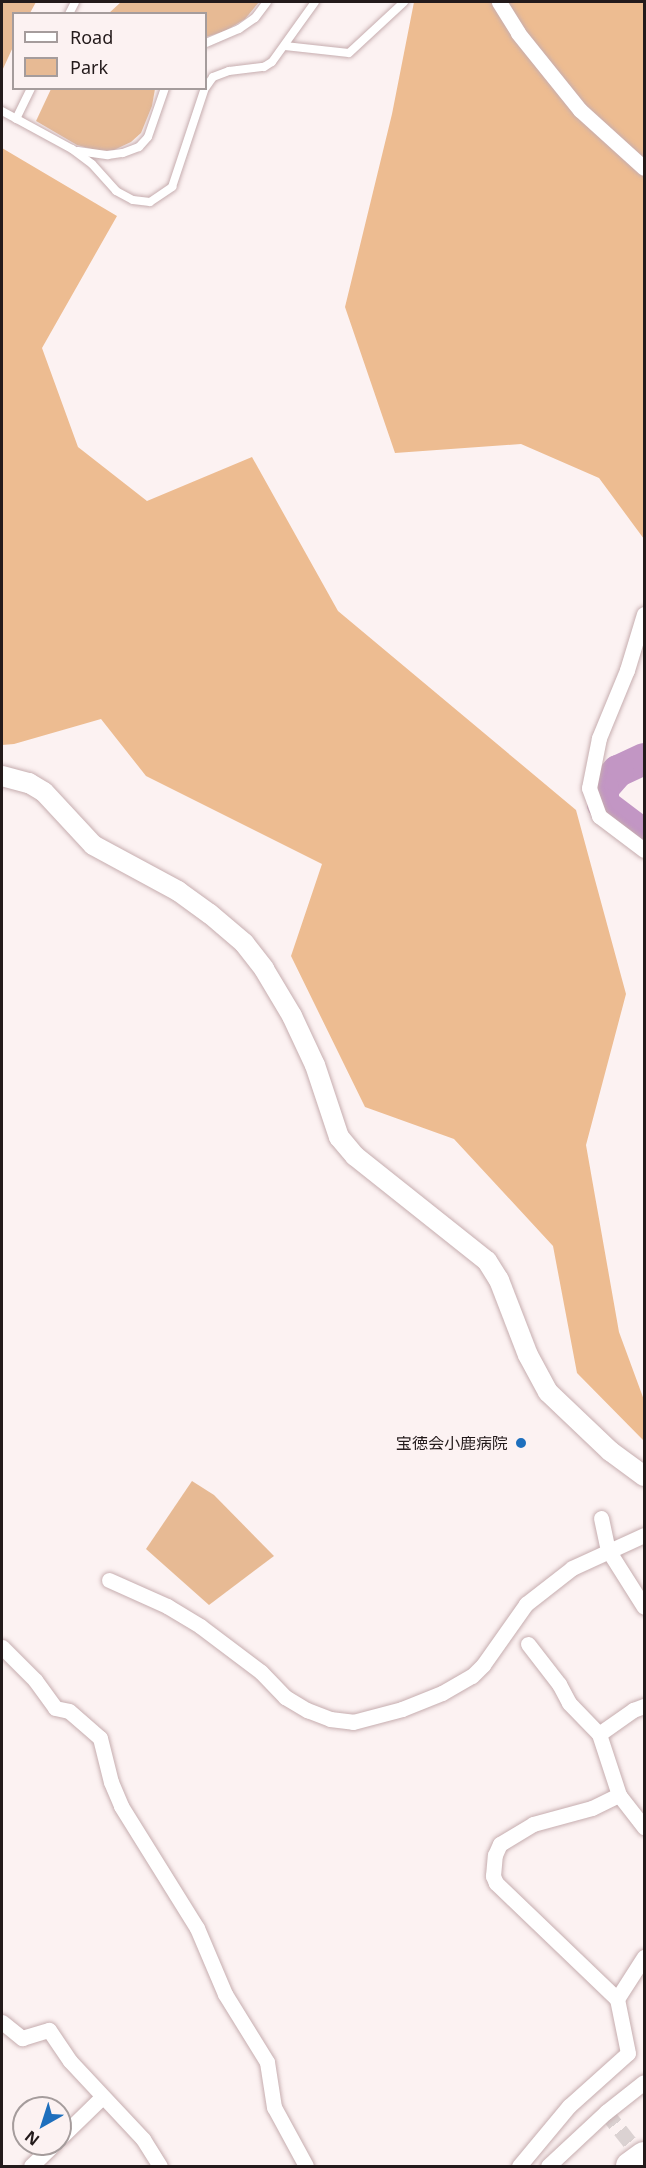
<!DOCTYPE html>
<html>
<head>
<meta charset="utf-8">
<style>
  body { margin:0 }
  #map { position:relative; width:646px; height:2168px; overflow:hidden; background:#fcf2f2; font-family:"Noto Sans","Noto Sans JP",sans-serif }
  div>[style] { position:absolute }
  .green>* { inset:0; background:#e7ba94 }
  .forest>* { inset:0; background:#edbc91 }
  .river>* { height:32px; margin:-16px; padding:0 16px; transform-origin:16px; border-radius:16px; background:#c296c4 }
  .minor-tunnel>* { height:15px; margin-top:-7.5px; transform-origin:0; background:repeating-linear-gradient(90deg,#dbd2d2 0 15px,transparent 0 23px) }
  .roads { filter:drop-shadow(0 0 2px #c6adaf) drop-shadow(0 0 2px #c6adaf) }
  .service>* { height:8px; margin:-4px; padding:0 4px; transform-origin:4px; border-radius:4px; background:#fff }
  .minor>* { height:15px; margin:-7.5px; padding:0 7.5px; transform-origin:7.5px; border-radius:7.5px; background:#fff }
  .tertiary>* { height:20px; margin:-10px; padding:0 10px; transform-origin:10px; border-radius:10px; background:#fff }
  .motorway>* { height:28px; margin:-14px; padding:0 14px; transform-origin:14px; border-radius:14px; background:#fff }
  .dots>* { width:16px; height:16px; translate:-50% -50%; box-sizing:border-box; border:3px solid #fcf2f2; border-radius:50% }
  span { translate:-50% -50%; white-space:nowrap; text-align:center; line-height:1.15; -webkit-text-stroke:4.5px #fcf2f2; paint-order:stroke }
  .poi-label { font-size:16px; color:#231a1b }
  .right { translate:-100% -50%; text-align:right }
  .frame { position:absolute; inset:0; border:3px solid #231a1b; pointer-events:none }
  .legend { position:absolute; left:12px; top:12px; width:195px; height:78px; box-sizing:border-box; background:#fcf2f2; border:2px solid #a59c9c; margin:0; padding:8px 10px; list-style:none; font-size:18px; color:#231a1b }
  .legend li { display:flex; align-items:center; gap:12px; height:30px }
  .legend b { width:30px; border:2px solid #a59c9c }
  .north { position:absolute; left:12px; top:2096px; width:60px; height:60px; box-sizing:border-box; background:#fcf2f2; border:2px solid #a59c9c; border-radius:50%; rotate:219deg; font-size:16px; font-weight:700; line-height:24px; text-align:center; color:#231a1b }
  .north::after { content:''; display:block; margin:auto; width:21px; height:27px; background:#1e6fbd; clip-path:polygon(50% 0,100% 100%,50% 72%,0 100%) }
</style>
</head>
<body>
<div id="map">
  <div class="green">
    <i style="clip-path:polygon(2px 2px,36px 2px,30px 13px,14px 14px,13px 47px,2px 71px)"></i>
    <i style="clip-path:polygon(121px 2px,259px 2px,245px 19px,225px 31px,206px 37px,206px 14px,108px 14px)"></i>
    <i style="clip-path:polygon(51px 89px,155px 89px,152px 106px,141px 133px,131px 142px,114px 150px,99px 151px,77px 145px,36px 121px)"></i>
    <i style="clip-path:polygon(192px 1481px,214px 1495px,274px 1556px,209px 1605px,146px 1549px)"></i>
  </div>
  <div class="forest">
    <i style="clip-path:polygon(414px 2px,644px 2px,644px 539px,599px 478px,521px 444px,395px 453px,345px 307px,392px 114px)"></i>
    <i style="clip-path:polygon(2px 148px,117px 216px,42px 348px,78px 447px,147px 501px,252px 457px,338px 611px,576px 810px,626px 994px,586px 1145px,619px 1332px,644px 1400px,644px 1441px,577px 1373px,553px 1246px,454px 1139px,365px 1107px,291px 956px,322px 864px,146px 776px,101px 719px,14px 744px,2px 745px)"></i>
  </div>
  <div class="river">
    <i style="left:644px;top:759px;width:29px;rotate:155deg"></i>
    <i style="left:618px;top:771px;width:23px;rotate:131deg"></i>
    <i style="left:603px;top:788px;width:16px;rotate:90deg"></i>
    <i style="left:603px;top:804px;width:51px;rotate:37.1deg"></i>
  </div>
  <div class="minor-tunnel">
    <i style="left:606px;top:2112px;width:61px;rotate:51.6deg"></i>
  </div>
  <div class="roads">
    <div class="service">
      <i style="left:69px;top:14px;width:13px;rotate:-63deg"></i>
      <i style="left:206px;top:43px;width:36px;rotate:-23deg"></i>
      <i style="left:239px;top:29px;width:19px;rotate:-35deg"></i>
      <i style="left:255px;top:18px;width:20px;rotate:-53deg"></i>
      <i style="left:285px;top:46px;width:64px;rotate:6.2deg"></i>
      <i style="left:349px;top:53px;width:75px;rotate:-42.8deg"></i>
      <i style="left:206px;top:87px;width:12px;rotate:-55deg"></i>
      <i style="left:213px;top:77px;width:17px;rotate:-21deg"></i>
      <i style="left:229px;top:71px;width:35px;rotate:-7deg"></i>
      <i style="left:264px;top:67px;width:9px;rotate:-32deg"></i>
      <i style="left:272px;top:62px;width:74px;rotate:-54.4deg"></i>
      <i style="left:2px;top:111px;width:80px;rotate:28.5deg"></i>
      <i style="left:72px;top:149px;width:25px;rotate:37deg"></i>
      <i style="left:92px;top:164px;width:36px;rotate:48deg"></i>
      <i style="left:116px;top:191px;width:19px;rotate:28deg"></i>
      <i style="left:133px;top:200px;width:17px;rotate:7deg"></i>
      <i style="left:150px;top:202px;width:27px;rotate:-34deg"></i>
      <i style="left:172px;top:187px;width:104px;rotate:-71.6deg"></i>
      <i style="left:16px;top:119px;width:34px;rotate:-64deg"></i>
      <i style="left:78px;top:151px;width:30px;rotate:8deg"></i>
      <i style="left:108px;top:155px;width:15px;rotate:-8deg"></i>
      <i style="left:123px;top:153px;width:17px;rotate:-21deg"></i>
      <i style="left:139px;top:147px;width:13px;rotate:-48deg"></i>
      <i style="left:148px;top:137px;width:52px;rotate:-70.9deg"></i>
    </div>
    <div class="minor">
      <i style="left:499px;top:2px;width:36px;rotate:58deg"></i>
      <i style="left:518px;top:33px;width:99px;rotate:51.2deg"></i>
      <i style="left:580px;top:110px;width:86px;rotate:42.2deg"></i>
      <i style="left:644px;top:614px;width:59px;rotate:106.9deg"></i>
      <i style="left:627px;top:670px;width:74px;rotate:112.4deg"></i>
      <i style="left:599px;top:738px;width:51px;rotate:101.3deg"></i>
      <i style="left:589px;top:788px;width:30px;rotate:70deg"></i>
      <i style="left:599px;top:816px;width:56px;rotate:37.1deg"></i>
      <i style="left:601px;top:1518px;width:33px;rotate:78deg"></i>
      <i style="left:608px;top:1550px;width:67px;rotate:57.7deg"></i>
      <i style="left:109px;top:1580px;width:64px;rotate:24.1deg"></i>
      <i style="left:167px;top:1606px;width:39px;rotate:31deg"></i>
      <i style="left:200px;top:1626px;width:76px;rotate:37deg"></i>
      <i style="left:261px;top:1672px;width:35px;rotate:46deg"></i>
      <i style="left:285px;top:1697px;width:26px;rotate:31deg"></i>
      <i style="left:307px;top:1710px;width:25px;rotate:21deg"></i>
      <i style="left:330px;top:1719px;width:23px;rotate:7deg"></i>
      <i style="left:353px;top:1722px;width:51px;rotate:-14.9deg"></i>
      <i style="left:402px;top:1709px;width:43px;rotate:-21.8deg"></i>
      <i style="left:442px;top:1693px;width:34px;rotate:-30deg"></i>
      <i style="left:472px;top:1676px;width:16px;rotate:-45deg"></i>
      <i style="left:483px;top:1665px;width:75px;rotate:-54.8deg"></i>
      <i style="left:526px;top:1604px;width:58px;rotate:-38deg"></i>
      <i style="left:572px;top:1568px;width:79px;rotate:-24.6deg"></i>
      <i style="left:528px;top:1644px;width:51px;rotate:52.2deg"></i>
      <i style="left:559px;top:1684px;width:21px;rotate:62deg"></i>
      <i style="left:569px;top:1703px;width:43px;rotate:45.9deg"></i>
      <i style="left:599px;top:1734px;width:64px;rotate:71.8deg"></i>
      <i style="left:619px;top:1795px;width:41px;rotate:52deg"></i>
      <i style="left:2px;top:1647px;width:47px;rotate:45deg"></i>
      <i style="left:35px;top:1680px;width:34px;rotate:54deg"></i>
      <i style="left:55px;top:1708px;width:14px;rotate:12deg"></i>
      <i style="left:69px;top:1711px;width:41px;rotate:41.1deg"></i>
      <i style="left:100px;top:1738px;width:45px;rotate:76deg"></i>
      <i style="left:111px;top:1782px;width:26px;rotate:67deg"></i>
      <i style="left:121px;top:1806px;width:144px;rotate:58.1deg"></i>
      <i style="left:197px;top:1928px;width:72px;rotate:67deg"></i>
      <i style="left:225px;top:1994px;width:80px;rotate:58.3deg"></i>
      <i style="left:267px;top:2062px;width:46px;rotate:81.2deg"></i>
      <i style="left:274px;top:2107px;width:67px;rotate:61.5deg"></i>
      <i style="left:599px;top:1734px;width:42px;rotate:-35.2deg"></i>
      <i style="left:633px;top:1710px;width:12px;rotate:-20deg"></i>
      <i style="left:617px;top:1999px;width:168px;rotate:-136.2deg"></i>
      <i style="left:496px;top:1883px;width:8px;rotate:-113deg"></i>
      <i style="left:493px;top:1876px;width:21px;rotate:-85deg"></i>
      <i style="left:495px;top:1855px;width:12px;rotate:-66deg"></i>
      <i style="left:500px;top:1844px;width:39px;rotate:-31deg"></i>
      <i style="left:533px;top:1824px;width:61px;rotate:-15.2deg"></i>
      <i style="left:592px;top:1808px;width:30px;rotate:-26deg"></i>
      <i style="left:2px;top:2022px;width:26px;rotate:39deg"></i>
      <i style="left:22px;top:2038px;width:28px;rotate:-17deg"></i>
      <i style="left:49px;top:2030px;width:37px;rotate:56deg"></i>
      <i style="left:70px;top:2061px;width:107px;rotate:46.9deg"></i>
      <i style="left:143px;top:2139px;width:32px;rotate:58deg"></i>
      <i style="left:60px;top:2138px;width:59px;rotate:-44.3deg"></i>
      <i style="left:31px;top:2166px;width:32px;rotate:-44deg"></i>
      <i style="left:519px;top:2166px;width:78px;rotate:-50.2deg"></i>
      <i style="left:569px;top:2106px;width:79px;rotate:-41.9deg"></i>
      <i style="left:628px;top:2053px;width:55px;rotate:-101.5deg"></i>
      <i style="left:617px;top:1999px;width:50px;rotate:-57.3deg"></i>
      <i style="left:548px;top:2166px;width:79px;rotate:-43deg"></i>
      <i style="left:606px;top:2112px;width:48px;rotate:-38.3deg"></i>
    </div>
    <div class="tertiary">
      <i style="left:2px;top:776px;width:28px;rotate:15deg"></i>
      <i style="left:29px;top:783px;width:17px;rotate:31deg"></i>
      <i style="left:44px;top:792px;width:72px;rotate:47.2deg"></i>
      <i style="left:93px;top:845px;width:97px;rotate:28.4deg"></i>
      <i style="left:178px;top:891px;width:39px;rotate:36deg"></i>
      <i style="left:210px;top:914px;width:45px;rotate:40.5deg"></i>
      <i style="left:244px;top:943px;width:33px;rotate:52deg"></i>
      <i style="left:264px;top:969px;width:55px;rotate:59.2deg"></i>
      <i style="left:292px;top:1016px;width:54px;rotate:64.9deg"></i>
      <i style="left:315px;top:1065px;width:76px;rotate:71.6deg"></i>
      <i style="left:339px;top:1137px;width:25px;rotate:50deg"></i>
      <i style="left:355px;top:1156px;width:169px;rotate:38.5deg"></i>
      <i style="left:487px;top:1261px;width:22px;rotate:58deg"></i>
      <i style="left:499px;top:1280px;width:80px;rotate:68.9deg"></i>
      <i style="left:528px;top:1355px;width:42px;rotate:61.6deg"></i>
      <i style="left:548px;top:1392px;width:86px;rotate:43.6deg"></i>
      <i style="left:610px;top:1451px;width:42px;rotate:36.3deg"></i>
    </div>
    <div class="motorway">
      <i style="left:630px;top:2166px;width:17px;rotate:-36deg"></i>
    </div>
  </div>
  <div class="dots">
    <i style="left:521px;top:1443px;background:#1e6fbd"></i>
  </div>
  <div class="poi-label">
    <span class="right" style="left:508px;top:1443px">宝徳会小鹿病院</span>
  </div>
  <div class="frame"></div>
  <ul class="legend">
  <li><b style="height:8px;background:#fff"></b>Road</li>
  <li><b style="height:16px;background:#e7ba94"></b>Park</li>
  </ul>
  <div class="north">N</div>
</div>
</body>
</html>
